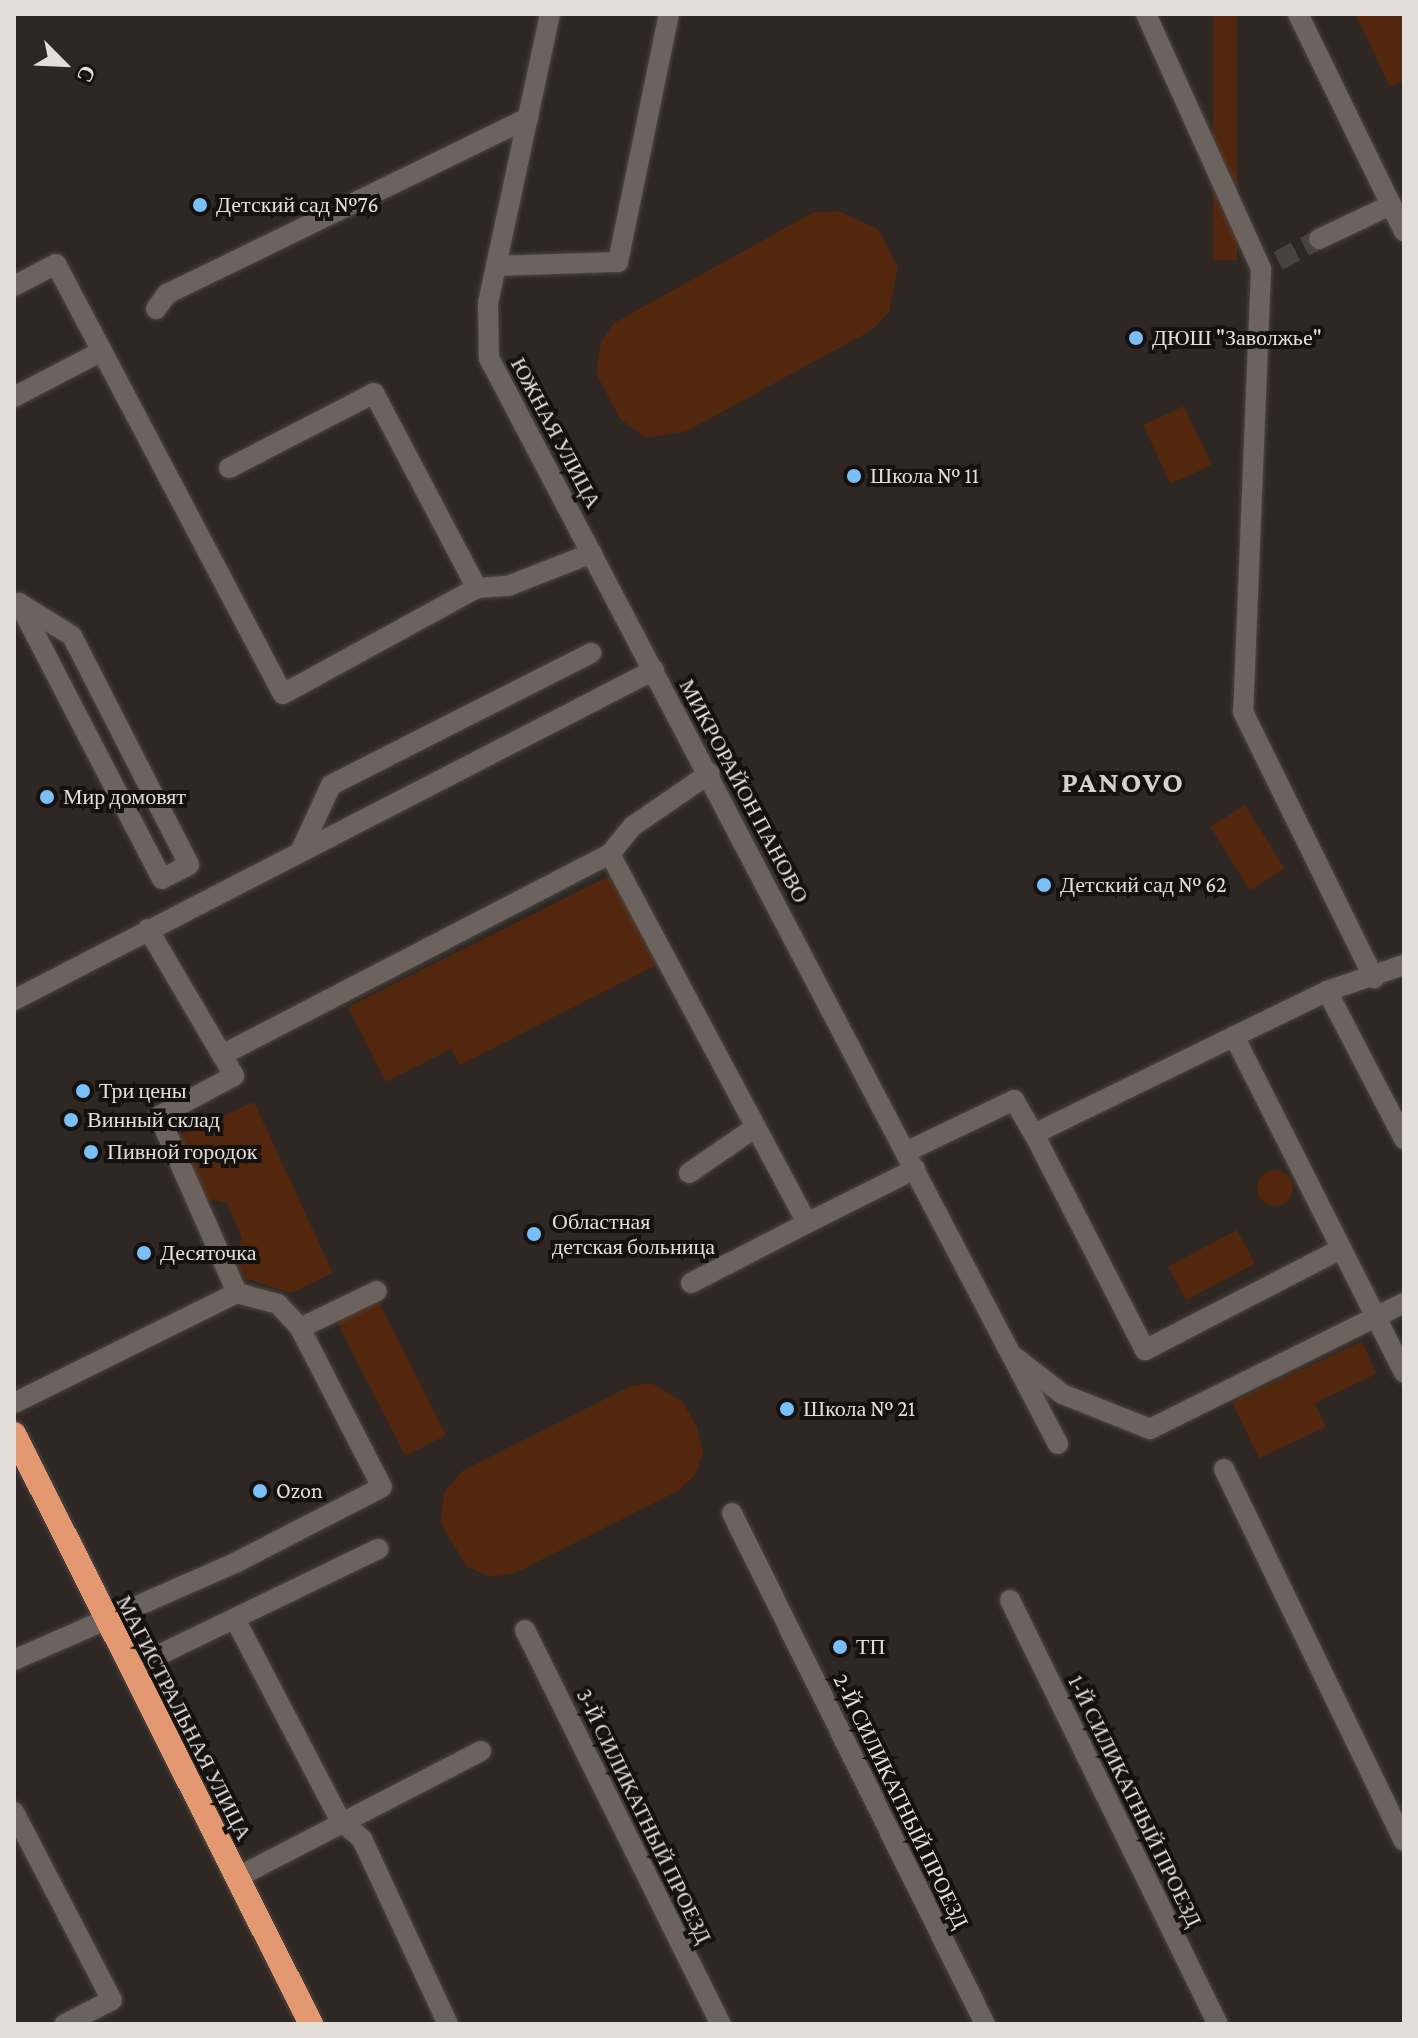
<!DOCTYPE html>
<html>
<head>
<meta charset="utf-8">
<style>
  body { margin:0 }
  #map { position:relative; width:1418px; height:2038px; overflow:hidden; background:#2f2723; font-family:"Crimson Pro",serif }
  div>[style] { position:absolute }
  .green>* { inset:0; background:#52270e; transform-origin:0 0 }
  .round { border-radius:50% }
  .minor-tunnel>* { height:20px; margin-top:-10px; transform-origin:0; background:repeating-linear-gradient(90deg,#4a423f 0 20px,transparent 0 30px) }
  .roads { filter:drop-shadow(0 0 2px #4c4642) drop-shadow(0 0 2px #4c4642) }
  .minor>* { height:20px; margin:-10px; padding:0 10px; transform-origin:10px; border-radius:10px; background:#6d635e }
  .highway>* { height:24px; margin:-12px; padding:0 12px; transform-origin:12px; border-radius:12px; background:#e49871 }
  .dots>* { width:22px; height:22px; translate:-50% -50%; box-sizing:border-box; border:4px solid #15110f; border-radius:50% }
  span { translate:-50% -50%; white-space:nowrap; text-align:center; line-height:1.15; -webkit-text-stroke:8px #15110f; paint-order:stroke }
  .poi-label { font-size:22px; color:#e4dedb }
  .left { translate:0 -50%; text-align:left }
  .street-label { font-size:22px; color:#e4dedb }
  .district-label { font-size:30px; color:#d9cec8; font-weight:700; letter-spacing:2px }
  .frame { position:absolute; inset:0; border:16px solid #e4dedb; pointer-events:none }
  .north { position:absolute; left:24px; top:24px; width:80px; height:80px; -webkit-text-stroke:6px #15110f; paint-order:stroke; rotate:114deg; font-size:22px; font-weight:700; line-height:32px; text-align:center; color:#e4dedb }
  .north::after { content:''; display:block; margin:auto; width:28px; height:36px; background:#e4dedb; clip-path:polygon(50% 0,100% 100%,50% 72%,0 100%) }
</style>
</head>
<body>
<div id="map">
  <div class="green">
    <i style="left:1213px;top:14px;width:24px;height:246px"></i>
    <i style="clip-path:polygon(1355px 14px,1404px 14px,1404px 81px,1390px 87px)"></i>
    <i style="clip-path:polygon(839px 211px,878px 229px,898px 267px,889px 312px,872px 330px,687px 431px,646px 438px,620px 419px,596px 373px,601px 342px,614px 323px,814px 212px)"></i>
    <i style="left:1184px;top:406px;width:65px;height:45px;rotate:65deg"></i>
    <i style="left:1245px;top:805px;width:75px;height:41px;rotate:58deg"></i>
    <i style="clip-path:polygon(613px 874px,658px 964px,460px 1065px,451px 1049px,386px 1082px,348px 1007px)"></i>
    <i style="clip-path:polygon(254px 1102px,333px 1273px,291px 1293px,245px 1278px,235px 1260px,242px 1238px,227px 1203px,203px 1198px,176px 1136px)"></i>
    <i class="round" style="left:1257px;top:1170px;width:36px;height:36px"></i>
    <i style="left:1237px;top:1230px;width:38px;height:78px;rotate:62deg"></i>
    <i style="left:376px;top:1297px;width:155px;height:46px;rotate:63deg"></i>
    <i style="clip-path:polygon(1362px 1341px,1376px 1374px,1315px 1403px,1326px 1427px,1259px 1458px,1232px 1402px)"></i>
    <i style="clip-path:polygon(651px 1383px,682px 1401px,697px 1427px,703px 1453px,695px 1475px,676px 1492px,515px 1573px,492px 1577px,467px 1567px,441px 1524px,444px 1492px,462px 1471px,631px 1386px)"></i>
  </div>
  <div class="minor-tunnel">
    <i style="left:1278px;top:261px;width:47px;rotate:-28.2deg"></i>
  </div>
  <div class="roads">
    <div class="minor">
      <i style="left:550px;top:14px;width:296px;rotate:102.1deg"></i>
      <i style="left:488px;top:303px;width:55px;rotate:89deg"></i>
      <i style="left:489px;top:358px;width:1226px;rotate:62.35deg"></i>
      <i style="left:1146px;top:14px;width:280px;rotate:65.7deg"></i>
      <i style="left:1261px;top:269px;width:443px;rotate:92.3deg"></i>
      <i style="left:1243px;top:712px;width:297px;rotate:63.8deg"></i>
      <i style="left:1298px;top:14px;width:242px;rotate:64deg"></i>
      <i style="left:1319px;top:239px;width:80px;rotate:-25.3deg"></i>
      <i style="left:496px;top:266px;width:122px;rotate:-1.9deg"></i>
      <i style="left:618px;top:262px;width:253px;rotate:-78.4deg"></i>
      <i style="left:14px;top:286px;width:47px;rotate:-27.6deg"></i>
      <i style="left:56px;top:264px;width:486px;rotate:62.2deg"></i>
      <i style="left:283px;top:694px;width:221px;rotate:-28.7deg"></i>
      <i style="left:477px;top:588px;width:31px;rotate:-4deg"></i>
      <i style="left:508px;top:586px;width:90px;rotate:-21.4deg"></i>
      <i style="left:156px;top:309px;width:19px;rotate:-54deg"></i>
      <i style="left:167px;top:294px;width:402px;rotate:-26deg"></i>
      <i style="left:14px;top:397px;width:99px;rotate:-27.6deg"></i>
      <i style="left:229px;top:468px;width:163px;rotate:-27.3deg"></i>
      <i style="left:374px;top:393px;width:221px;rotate:62.2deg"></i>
      <i style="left:19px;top:603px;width:62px;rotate:31.9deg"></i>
      <i style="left:72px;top:636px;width:257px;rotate:62.9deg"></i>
      <i style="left:189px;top:865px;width:30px;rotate:153deg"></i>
      <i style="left:162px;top:879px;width:311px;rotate:-117.4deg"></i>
      <i style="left:302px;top:848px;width:69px;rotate:-65.3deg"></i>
      <i style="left:331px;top:785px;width:292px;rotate:-26.9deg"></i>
      <i style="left:610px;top:854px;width:418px;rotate:61.9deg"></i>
      <i style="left:807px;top:1223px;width:121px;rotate:-26.6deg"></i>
      <i style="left:148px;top:929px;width:146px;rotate:59.6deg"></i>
      <i style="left:222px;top:1055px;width:437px;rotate:-27.4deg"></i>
      <i style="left:610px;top:854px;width:36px;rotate:-51deg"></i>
      <i style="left:633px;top:826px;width:93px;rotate:-34.5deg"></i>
      <i style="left:1327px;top:991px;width:167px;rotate:62.5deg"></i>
      <i style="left:14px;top:1000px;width:720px;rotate:-27.28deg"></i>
      <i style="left:1234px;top:1036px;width:377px;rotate:63.2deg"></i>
      <i style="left:222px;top:1055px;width:24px;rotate:60deg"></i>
      <i style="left:234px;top:1076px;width:85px;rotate:151.9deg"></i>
      <i style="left:159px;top:1116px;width:193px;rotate:66.2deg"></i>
      <i style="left:237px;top:1293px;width:42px;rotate:15deg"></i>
      <i style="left:278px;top:1304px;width:33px;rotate:47deg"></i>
      <i style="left:1034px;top:1134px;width:243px;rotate:62.8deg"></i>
      <i style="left:1145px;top:1350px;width:220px;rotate:-27.3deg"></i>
      <i style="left:906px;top:1152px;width:120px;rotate:-25.7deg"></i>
      <i style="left:1014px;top:1100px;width:39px;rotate:60deg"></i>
      <i style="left:1034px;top:1134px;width:326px;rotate:-26deg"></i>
      <i style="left:1327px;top:991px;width:81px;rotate:-18.7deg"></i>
      <i style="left:689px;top:1173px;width:81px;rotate:-34.5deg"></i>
      <i style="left:691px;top:1283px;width:131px;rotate:-27.3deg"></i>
      <i style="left:1016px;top:1358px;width:58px;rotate:38deg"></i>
      <i style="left:1062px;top:1394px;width:95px;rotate:21.7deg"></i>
      <i style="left:1150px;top:1429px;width:284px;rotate:-26.4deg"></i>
      <i style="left:14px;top:1403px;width:249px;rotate:-26.3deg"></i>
      <i style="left:1224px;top:1469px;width:413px;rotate:64.2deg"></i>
      <i style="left:732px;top:1513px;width:570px;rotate:63.66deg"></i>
      <i style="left:1010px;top:1600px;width:472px;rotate:63.9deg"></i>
      <i style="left:235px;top:1619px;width:227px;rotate:62.4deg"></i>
      <i style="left:340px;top:1820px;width:29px;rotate:41deg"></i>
      <i style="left:362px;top:1839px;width:204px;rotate:65.1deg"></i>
      <i style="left:525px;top:1630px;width:440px;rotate:63.6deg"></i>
      <i style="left:14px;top:1660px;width:241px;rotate:-23.7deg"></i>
      <i style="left:235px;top:1563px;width:165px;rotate:-27.3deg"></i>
      <i style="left:382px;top:1487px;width:179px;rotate:-117.3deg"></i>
      <i style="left:300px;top:1328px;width:85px;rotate:-25.7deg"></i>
      <i style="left:130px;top:1669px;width:276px;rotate:-25.8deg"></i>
      <i style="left:14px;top:1812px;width:212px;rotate:62.5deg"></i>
      <i style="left:112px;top:2000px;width:53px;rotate:152.9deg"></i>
      <i style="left:236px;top:1878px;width:276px;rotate:-27.4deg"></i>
    </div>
    <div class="highway">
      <i style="left:14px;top:1434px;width:661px;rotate:63.28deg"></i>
    </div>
  </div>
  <div class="dots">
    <i style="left:200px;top:205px;background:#7abff8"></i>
    <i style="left:1136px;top:338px;background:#7abff8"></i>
    <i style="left:854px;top:476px;background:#7abff8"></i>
    <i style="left:47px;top:797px;background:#7abff8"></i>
    <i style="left:1044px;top:885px;background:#7abff8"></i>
    <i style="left:83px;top:1091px;background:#7abff8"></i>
    <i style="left:71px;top:1120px;background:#7abff8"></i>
    <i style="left:91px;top:1152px;background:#7abff8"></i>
    <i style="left:534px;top:1234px;background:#7abff8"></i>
    <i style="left:144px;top:1253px;background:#7abff8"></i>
    <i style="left:787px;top:1409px;background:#7abff8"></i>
    <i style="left:260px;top:1491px;background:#7abff8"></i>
    <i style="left:840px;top:1647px;background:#7abff8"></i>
  </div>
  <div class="poi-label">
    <span class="left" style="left:216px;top:205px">Детский сад №76</span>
    <span class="left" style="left:1152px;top:338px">ДЮШ "Заволжье"</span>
    <span class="left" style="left:870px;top:476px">Школа № 11</span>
    <span class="left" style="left:63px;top:797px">Мир домовят</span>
    <span class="left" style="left:1060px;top:885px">Детский сад № 62</span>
    <span class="left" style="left:99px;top:1091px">Три цены</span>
    <span class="left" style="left:87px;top:1120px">Винный склад</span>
    <span class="left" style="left:107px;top:1152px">Пивной городок</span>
    <span class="left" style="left:552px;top:1234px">Областная<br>детская больница</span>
    <span class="left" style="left:160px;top:1253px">Десяточка</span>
    <span class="left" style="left:803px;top:1409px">Школа № 21</span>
    <span class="left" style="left:276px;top:1491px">Ozon</span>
    <span class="left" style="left:856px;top:1647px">ТП</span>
  </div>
  <div class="street-label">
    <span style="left:556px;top:433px;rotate:62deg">ЮЖНАЯ УЛИЦА</span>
    <span style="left:744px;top:791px;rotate:62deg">МИКРОРАЙОН ПАНОВО</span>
    <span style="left:184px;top:1718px;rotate:63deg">МАГИСТРАЛЬНАЯ УЛИЦА</span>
    <span style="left:901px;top:1801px;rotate:64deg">2-Й СИЛИКАТНЫЙ ПРОЕЗД</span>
    <span style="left:1135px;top:1801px;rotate:64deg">1-Й СИЛИКАТНЫЙ ПРОЕЗД</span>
    <span style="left:644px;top:1816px;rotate:64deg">3-Й СИЛИКАТНЫЙ ПРОЕЗД</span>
  </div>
  <div class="district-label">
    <span style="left:1123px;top:782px">PANOVO</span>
  </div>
  <div class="frame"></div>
  <div class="north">С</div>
</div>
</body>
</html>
